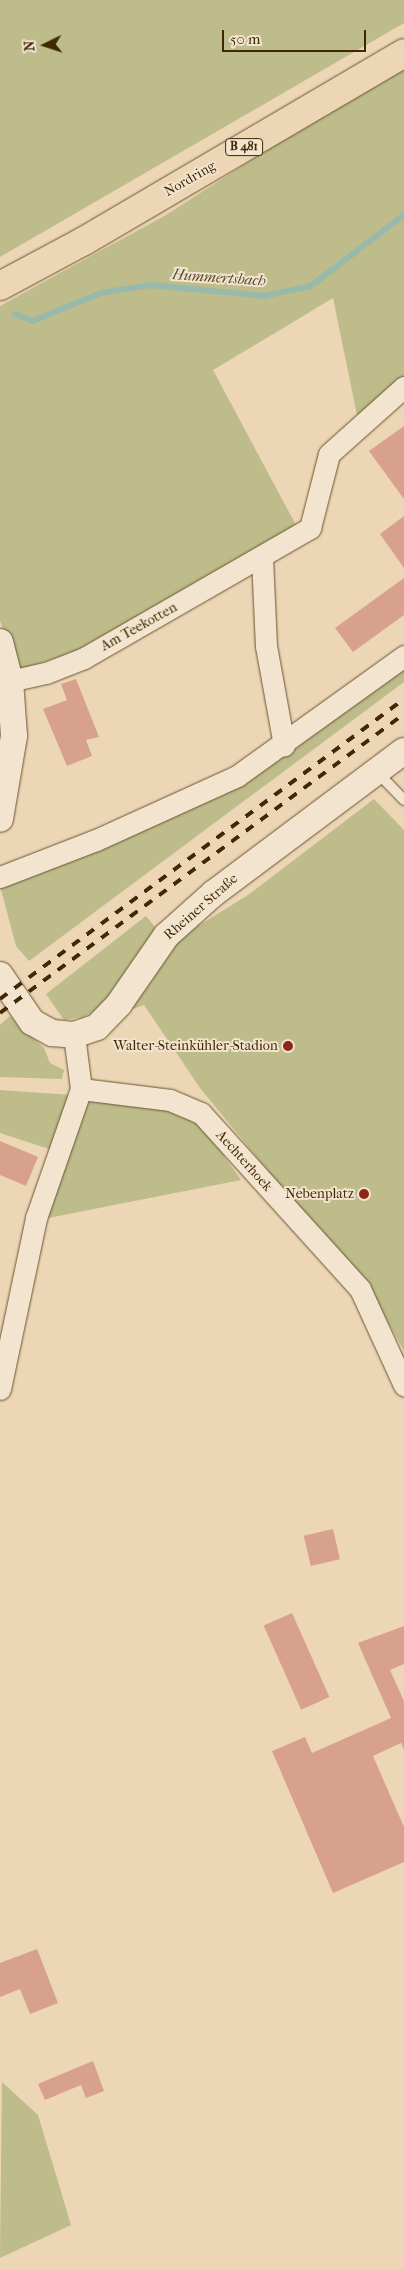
<!DOCTYPE html>
<html>
<head>
<meta charset="utf-8">
<style>
  body { margin:0 }
  #map { position:relative; width:404px; height:2270px; overflow:hidden; background:#ecd6b5; font-family:"IM FELL French Canon",serif }
  div>[style] { position:absolute }
  .green>* { inset:0; background:#bdbc8a }
  .stream>* { height:5.5px; margin:-2.75px; padding:0 2.75px; transform-origin:2.75px; border-radius:2.75px; background:#99b9ab }
  .building>* { inset:0; background:#d8a18d; transform-origin:0 0 }
  .roads { filter:drop-shadow(0 0 1px #6a5430) drop-shadow(0 0 1px #6a5430) }
  .service>* { height:10px; margin:-5px; padding:0 5px; transform-origin:5px; border-radius:5px; background:#f3e4cf }
  .minor>* { height:21px; margin:-10.5px; padding:0 10.5px; transform-origin:10.5px; border-radius:10.5px; background:#f3e4cf }
  .tertiary>* { height:26px; margin:-13px; padding:0 13px; transform-origin:13px; border-radius:13px; background:#f3e4cf }
  .primary>* { height:28px; margin:-14px; padding:0 14px; transform-origin:14px; border-radius:14px; background:#ecd6b5 }
  .rail>* { height:4px; margin-top:-2px; transform-origin:0; background:repeating-linear-gradient(90deg,#3f2803 0 9px,transparent 0 18px) }
  .dots>* { width:14px; height:14px; translate:-50% -50%; box-sizing:border-box; border:2px solid #f3e4cf; border-radius:50% }
  span { translate:-50% -50%; white-space:nowrap; text-align:center; line-height:1.15; -webkit-text-stroke:4px #f3e4cf; paint-order:stroke }
  .shield-label span { padding:1px 4px; background:#f3e4cf; border:1px solid; border-radius:4px; -webkit-text-stroke-width:0 }
  .shield-label { font-size:12px; color:#3f2803; font-weight:700 }
  .street-label { font-size:14px; color:#3f2803 }
  .poi-label { font-size:14px; color:#3f2803 }
  .right { translate:-100% -50%; text-align:right }
  .water-label { font-size:15px; color:#564c2d; font-style:italic }
  .north { position:absolute; left:20px; top:20px; width:50px; height:50px; -webkit-text-stroke:4px #f3e4cf; paint-order:stroke; rotate:266deg; font-size:14px; font-weight:700; line-height:20px; text-align:center; color:#3f2803 }
  .north::after { content:''; display:block; margin:auto; width:18px; height:22px; background:#3f2803; clip-path:polygon(50% 0,100% 100%,50% 72%,0 100%) }
  .scale { position:absolute; left:222px; top:30px; width:144px; height:22px; box-sizing:border-box; border:2px solid #3f2803; border-top:0; padding-left:6px; font-size:15px; line-height:18px; white-space:nowrap; color:#3f2803; -webkit-text-stroke:4px #f3e4cf; paint-order:stroke }
</style>
</head>
<body>
<div id="map">
  <div class="green">
    <i style="clip-path:polygon(0 0,404px 0,404px 23px,0 257px)"></i>
    <i style="clip-path:polygon(404px 62px,404px 378px,358px 420px,333px 298px,213px 370px,297px 527px,81px 650px,15px 671px,0 620px,0 306px,166px 215px)"></i>
    <i style="clip-path:polygon(404px 662px,404px 682px,29px 961px,16px 946px,0 886px,240px 779px)"></i>
    <i style="clip-path:polygon(374px 799px,404px 830px,404px 1351px,379px 1306px,200px 1088px,144px 1005px,130px 1010px,99px 1009px,83px 1017px,64px 1020px,46px 994px,146px 916px,169px 944px,248px 895px)"></i>
    <i style="clip-path:polygon(10px 1016px,44px 1048px,50px 1063px,64px 1070px,62px 1079px,0 1077px,0 1025px)"></i>
    <i style="clip-path:polygon(0 1090px,72px 1095px,52px 1150px,0 1133px)"></i>
    <i style="clip-path:polygon(86px 1097px,167px 1108px,198px 1119px,241px 1180px,43px 1219px)"></i>
    <i style="clip-path:polygon(2px 2082px,38px 2115px,71px 2225px,0 2258px)"></i>
  </div>
  <div class="stream">
    <i style="left:15px;top:314px;width:19px;rotate:21deg"></i>
    <i style="left:33px;top:321px;width:74px;rotate:-22.4deg"></i>
    <i style="left:101px;top:293px;width:51px;rotate:-9.1deg"></i>
    <i style="left:151px;top:285px;width:114px;rotate:5.6deg"></i>
    <i style="left:264px;top:296px;width:48px;rotate:-12deg"></i>
    <i style="left:311px;top:286px;width:117px;rotate:-37.4deg"></i>
  </div>
  <div class="building">
    <i style="clip-path:polygon(404px 426px,404px 499px,369px 451px)"></i>
    <i style="clip-path:polygon(404px 516px,404px 568px,380px 534px)"></i>
    <i style="clip-path:polygon(404px 578px,404px 615px,353px 652px,335px 628px)"></i>
    <i style="clip-path:polygon(76px 679px,99px 737px,86px 740px,92px 756px,67px 766px,43px 709px,67px 700px,61px 684px)"></i>
    <i style="clip-path:polygon(0 1141px,38px 1157px,26px 1186px,0 1175px)"></i>
    <i style="left:333px;top:1529px;width:31px;height:30px;rotate:77deg"></i>
    <i style="left:292px;top:1613px;width:92px;height:31px;rotate:66deg"></i>
    <i style="clip-path:polygon(404px 1626px,404px 1664px,390px 1670px,404px 1701px,404px 1750px,401px 1743px,373px 1756px,404px 1827px,404px 1862px,333px 1893px,272px 1751px,305px 1737px,312px 1753px,391px 1718px,358px 1643px)"></i>
    <i style="clip-path:polygon(37px 1949px,58px 2003px,30px 2014px,20px 1989px,0 1997px,0 1963px)"></i>
    <i style="clip-path:polygon(93px 2061px,104px 2091px,86px 2098px,81px 2085px,45px 2100px,38px 2084px)"></i>
  </div>
  <div class="roads">
    <div class="service">
      <i style="left:377px;top:772px;width:39px;rotate:46deg"></i>
    </div>
    <div class="minor">
      <i style="left:262px;top:558px;width:88px;rotate:87.4deg"></i>
      <i style="left:266px;top:646px;width:101px;rotate:79.7deg"></i>
      <i style="left:10px;top:681px;width:37px;rotate:-13deg"></i>
      <i style="left:46px;top:673px;width:41px;rotate:-21.5deg"></i>
      <i style="left:84px;top:658px;width:261px;rotate:-29.9deg"></i>
      <i style="left:310px;top:528px;width:76px;rotate:-75.6deg"></i>
      <i style="left:329px;top:454px;width:101px;rotate:-41.8deg"></i>
      <i style="left:0;top:877px;width:103px;rotate:-21.1deg"></i>
      <i style="left:96px;top:840px;width:155px;rotate:-24.4deg"></i>
      <i style="left:237px;top:776px;width:206px;rotate:-35.7deg"></i>
      <i style="left:81px;top:1089px;width:90px;rotate:7deg"></i>
      <i style="left:170px;top:1100px;width:34px;rotate:23deg"></i>
      <i style="left:201px;top:1113px;width:237px;rotate:47.9deg"></i>
      <i style="left:360px;top:1289px;width:106px;rotate:65.4deg"></i>
      <i style="left:0;top:1389px;width:175px;rotate:-78.1deg"></i>
      <i style="left:36px;top:1218px;width:137px;rotate:-70.8deg"></i>
      <i style="left:81px;top:1089px;width:54px;rotate:-97.4deg"></i>
    </div>
    <div class="tertiary">
      <i style="left:0;top:642px;width:40px;rotate:75.6deg"></i>
      <i style="left:10px;top:681px;width:55px;rotate:85.8deg"></i>
      <i style="left:14px;top:736px;width:84px;rotate:99.6deg"></i>
      <i style="left:0;top:975px;width:57px;rotate:55.8deg"></i>
      <i style="left:32px;top:1022px;width:23px;rotate:29deg"></i>
      <i style="left:52px;top:1033px;width:22px;rotate:5deg"></i>
      <i style="left:74px;top:1035px;width:24px;rotate:-19deg"></i>
      <i style="left:97px;top:1027px;width:32px;rotate:-46deg"></i>
      <i style="left:119px;top:1004px;width:83px;rotate:-55.3deg"></i>
      <i style="left:166px;top:936px;width:64px;rotate:-41.9deg"></i>
      <i style="left:214px;top:893px;width:237px;rotate:-36.8deg"></i>
    </div>
    <div class="primary">
      <i style="left:0;top:286px;width:95px;rotate:-28.2deg"></i>
      <i style="left:84px;top:241px;width:371px;rotate:-30.4deg"></i>
    </div>
  </div>
  <div class="rail">
    <i style="left:0;top:999px;width:503px;rotate:-36.6deg"></i>
    <i style="left:0;top:1013px;width:503px;rotate:-36.51deg"></i>
  </div>
  <div class="dots">
    <i style="left:288px;top:1046px;background:#8f2418"></i>
    <i style="left:364px;top:1194px;background:#8f2418"></i>
  </div>
  <div class="shield-label">
    <span style="left:244px;top:147px">B 481</span>
  </div>
  <div class="street-label">
    <span style="left:190px;top:179px;rotate:-30deg">Nordring</span>
    <span style="left:139px;top:627px;rotate:-29deg">Am Teekotten</span>
    <span style="left:201px;top:907px;rotate:-41deg">Rheiner Straße</span>
    <span style="left:244px;top:1161px;rotate:48deg">Aechterhoek</span>
  </div>
  <div class="poi-label">
    <span class="right" style="left:278px;top:1046px">Walter-Steinkühler-Stadion</span>
    <span class="right" style="left:354px;top:1194px">Nebenplatz</span>
  </div>
  <div class="water-label">
    <span style="left:219px;top:278px;rotate:4deg">Hummertsbach</span>
  </div>
  <div class="north">N</div>
  <div class="scale">50 m</div>
</div>
</body>
</html>
